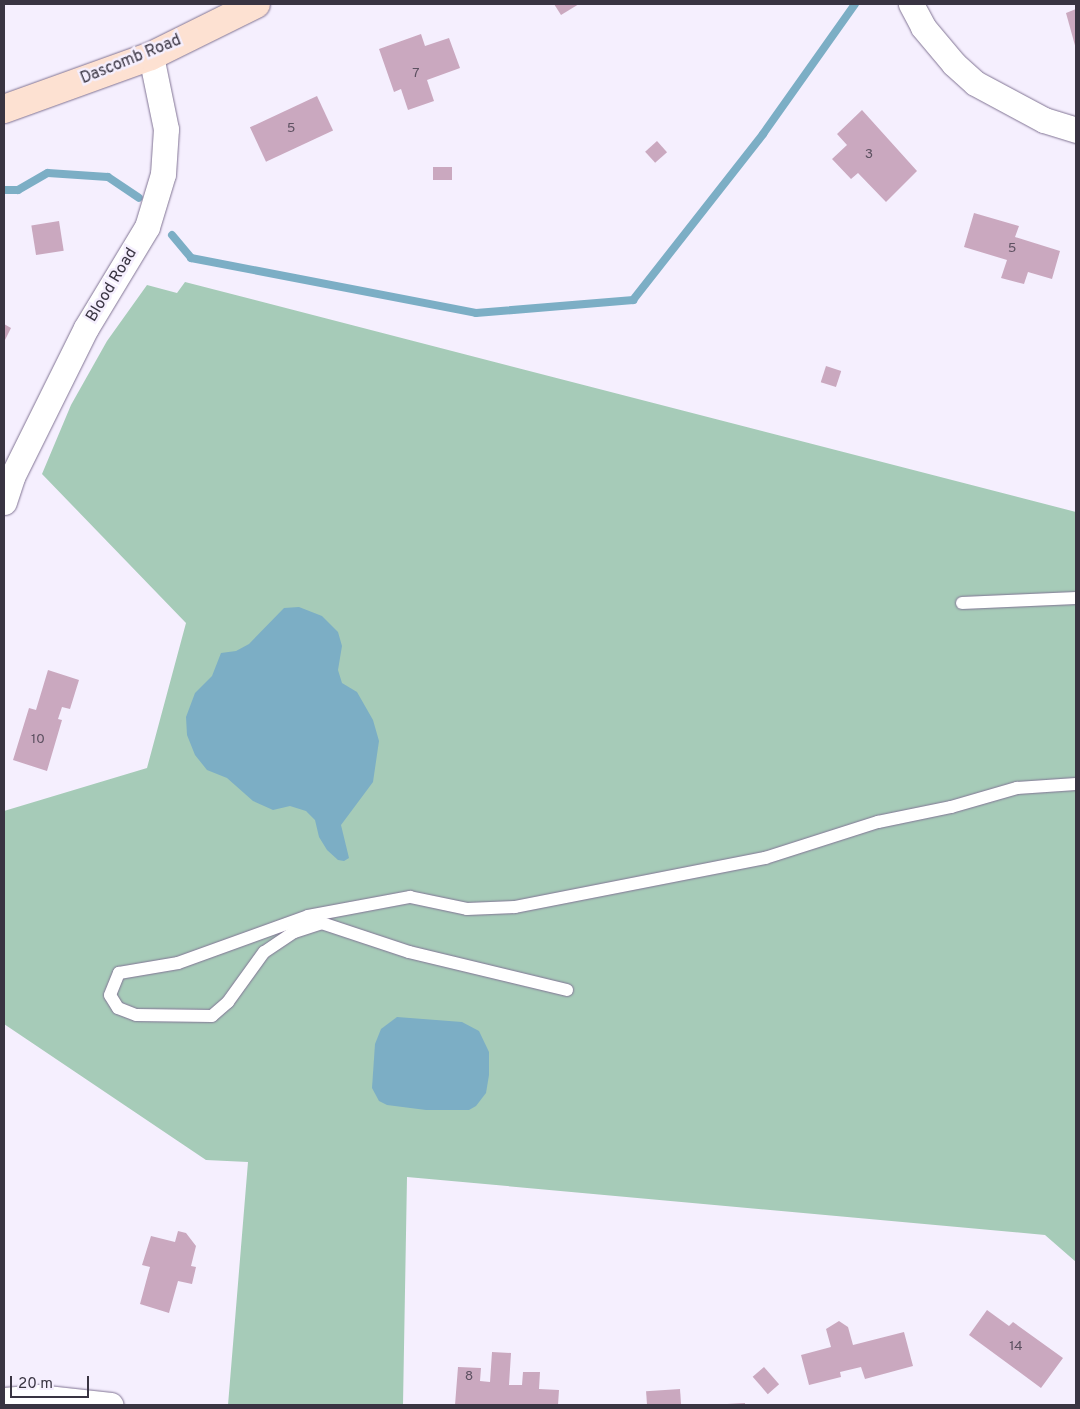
<!DOCTYPE html>
<html>
<head>
<meta charset="utf-8">
<style>
  body { margin:0 }
  #map { position:relative; width:1080px; height:1409px; overflow:hidden; background:#f5effe; font-family:Overpass,sans-serif }
  div>[style] { position:absolute }
  .green>* { inset:0; background:#a6cbb8 }
  .water>* { inset:0; background:#7caec5 }
  .stream>* { height:8px; margin:-4px; padding:0 4px; transform-origin:4px; border-radius:4px; background:#7caec5 }
  .building>* { inset:0; background:#caa8bf; transform-origin:0 0 }
  .roads { filter:drop-shadow(0 0 1px #817494) drop-shadow(0 0 1px #817494) }
  .service>* { height:12px; margin:-6px; padding:0 6px; transform-origin:6px; border-radius:6px; background:#fff }
  .minor>* { height:25px; margin:-12.5px; padding:0 12.5px; transform-origin:12.5px; border-radius:12.5px; background:#fff }
  .secondary>* { height:28px; margin:-14px; padding:0 14px; transform-origin:14px; border-radius:14px; background:#fde1d2 }
  span { translate:-50% -50%; white-space:nowrap; text-align:center; line-height:1.15; -webkit-text-stroke:5px #f5effe; paint-order:stroke }
  .number-label { font-size:14px; color:#5d5161 }
  .number-label span { -webkit-text-stroke-width:0 }
  .street-label { font-size:16px; color:#393442 }
  .frame { position:absolute; inset:0; border:5px solid #393442; pointer-events:none }
  .scale { position:absolute; left:10px; top:1376px; width:79px; height:22px; box-sizing:border-box; border:2px solid #393442; border-top:0; padding-left:6px; font-size:15px; line-height:18px; white-space:nowrap; color:#393442; -webkit-text-stroke:4px #f5effe; paint-order:stroke }
</style>
</head>
<body>
<div id="map">
  <div class="green">
    <i style="clip-path:polygon(185px 282px,1076px 512px,1076px 1262px,1045px 1235px,407px 1177px,403px 1405px,228px 1405px,248px 1162px,206px 1160px,4px 1024px,4px 811px,147px 768px,186px 623px,42px 474px,71px 405px,107px 341px,147px 285px,177px 293px)"></i>
  </div>
  <div class="water">
    <i style="clip-path:polygon(299px 607px,322px 616px,338px 632px,342px 646px,338px 670px,342px 683px,357px 692px,373px 720px,379px 741px,373px 782px,341px 825px,349px 858px,344px 861px,338px 860px,327px 850px,319px 837px,315px 820px,306px 811px,290px 806px,273px 810px,253px 801px,227px 778px,207px 770px,195px 755px,187px 735px,186px 717px,195px 693px,212px 676px,221px 653px,236px 651px,249px 644px,284px 608px)"></i>
    <i style="clip-path:polygon(397px 1017px,462px 1022px,479px 1031px,489px 1052px,489px 1075px,486px 1093px,476px 1106px,469px 1110px,426px 1110px,387px 1105px,379px 1101px,372px 1088px,375px 1044px,381px 1029px)"></i>
  </div>
  <div class="stream">
    <i style="left:4px;top:190px;width:14px"></i>
    <i style="left:18px;top:190px;width:34px;rotate:-30deg"></i>
    <i style="left:48px;top:173px;width:60px;rotate:3.8deg"></i>
    <i style="left:108px;top:177px;width:37px;rotate:34deg"></i>
    <i style="left:172px;top:235px;width:30px;rotate:50deg"></i>
    <i style="left:191px;top:258px;width:290px;rotate:10.9deg"></i>
    <i style="left:476px;top:313px;width:158px;rotate:-4.7deg"></i>
    <i style="left:633px;top:300px;width:211px;rotate:-51.9deg"></i>
    <i style="left:763px;top:134px;width:159px;rotate:-54.7deg"></i>
  </div>
  <div class="building">
    <i style="clip-path:polygon(554px 4px,579px 4px,561px 15px)"></i>
    <i style="clip-path:polygon(1076px 9px,1076px 49px,1066px 13px)"></i>
    <i style="clip-path:polygon(421px 34px,425px 46px,449px 38px,460px 68px,427px 80px,434px 101px,408px 110px,401px 89px,394px 92px,379px 49px)"></i>
    <i style="left:317px;top:96px;width:38px;height:74px;rotate:65deg"></i>
    <i style="clip-path:polygon(862px 110px,917px 171px,886px 202px,858px 173px,851px 179px,832px 159px,847px 145px,837px 134px)"></i>
    <i style="left:657px;top:141px;width:15px;height:16px;rotate:48deg"></i>
    <i style="left:433px;top:167px;width:19px;height:13px"></i>
    <i style="clip-path:polygon(974px 213px,1019px 226px,1015px 237px,1060px 251px,1052px 279px,1028px 272px,1024px 284px,1001px 278px,1007px 260px,964px 247px)"></i>
    <i style="left:59px;top:221px;width:30px;height:28px;rotate:81deg"></i>
    <i style="clip-path:polygon(4px 324px,11px 328px,4px 342px)"></i>
    <i style="left:826px;top:366px;width:16px;height:17px;rotate:18deg"></i>
    <i style="clip-path:polygon(48px 670px,79px 680px,70px 709px,62px 707px,58px 719px,62px 720px,47px 771px,13px 760px,29px 708px,36px 710px)"></i>
    <i style="clip-path:polygon(178px 1231px,186px 1233px,196px 1246px,191px 1266px,196px 1267px,192px 1284px,178px 1281px,169px 1313px,140px 1304px,150px 1267px,142px 1265px,151px 1236px,175px 1242px)"></i>
    <i style="clip-path:polygon(987px 1310px,1009px 1326px,1013px 1322px,1063px 1358px,1041px 1388px,969px 1335px)"></i>
    <i style="clip-path:polygon(839px 1321px,848px 1327px,853px 1345px,904px 1332px,913px 1366px,865px 1379px,861px 1367px,840px 1372px,841px 1377px,809px 1385px,801px 1355px,831px 1347px,826px 1329px)"></i>
    <i style="clip-path:polygon(492px 1352px,511px 1353px,509px 1385px,522px 1385px,523px 1372px,540px 1372px,539px 1389px,559px 1390px,558px 1405px,455px 1405px,458px 1367px,481px 1368px,480px 1381px,490px 1382px)"></i>
    <i style="left:764px;top:1367px;width:23px;height:15px;rotate:49deg"></i>
    <i style="left:680px;top:1389px;width:16px;height:34px;rotate:86deg"></i>
    <i style="clip-path:polygon(745px 1403px,745px 1405px,727px 1405px,727px 1404px)"></i>
  </div>
  <div class="roads">
    <div class="service">
      <i style="left:962px;top:603px;width:114px;rotate:-2.5deg"></i>
      <i style="left:567px;top:990px;width:163px;rotate:-166.5deg"></i>
      <i style="left:409px;top:952px;width:92px;rotate:-161.6deg"></i>
      <i style="left:322px;top:923px;width:29px;rotate:162deg"></i>
      <i style="left:294px;top:932px;width:36px;rotate:146deg"></i>
      <i style="left:264px;top:952px;width:62px;rotate:125.8deg"></i>
      <i style="left:228px;top:1002px;width:21px;rotate:139deg"></i>
      <i style="left:212px;top:1016px;width:76px;rotate:-179.2deg"></i>
      <i style="left:136px;top:1015px;width:19px;rotate:-159deg"></i>
      <i style="left:118px;top:1008px;width:15px;rotate:-122deg"></i>
      <i style="left:110px;top:995px;width:24px;rotate:-68deg"></i>
      <i style="left:119px;top:973px;width:60px;rotate:-9.6deg"></i>
      <i style="left:178px;top:963px;width:138px;rotate:-19.9deg"></i>
      <i style="left:308px;top:916px;width:104px;rotate:-10.6deg"></i>
      <i style="left:410px;top:897px;width:58px;rotate:11.9deg"></i>
      <i style="left:467px;top:909px;width:48px;rotate:-2.4deg"></i>
      <i style="left:515px;top:907px;width:255px;rotate:-11.1deg"></i>
      <i style="left:765px;top:858px;width:119px;rotate:-17.7deg"></i>
      <i style="left:878px;top:822px;width:75px;rotate:-11.6deg"></i>
      <i style="left:951px;top:807px;width:69px;rotate:-16.1deg"></i>
      <i style="left:1017px;top:788px;width:59px;rotate:-3.9deg"></i>
    </div>
    <div class="minor">
      <i style="left:911px;top:4px;width:26px;rotate:62deg"></i>
      <i style="left:923px;top:27px;width:48px;rotate:50deg"></i>
      <i style="left:954px;top:64px;width:28px;rotate:42deg"></i>
      <i style="left:975px;top:83px;width:78px;rotate:28.2deg"></i>
      <i style="left:1044px;top:120px;width:34px;rotate:17deg"></i>
      <i style="left:4px;top:502px;width:26px;rotate:-72deg"></i>
      <i style="left:12px;top:477px;width:166px;rotate:-63.6deg"></i>
      <i style="left:86px;top:328px;width:118px;rotate:-58.9deg"></i>
      <i style="left:147px;top:227px;width:55px;rotate:-73.2deg"></i>
      <i style="left:163px;top:174px;width:45px;rotate:-86.2deg"></i>
      <i style="left:166px;top:129px;width:75px;rotate:-101.6deg"></i>
      <i style="left:4px;top:1400px;width:33px;rotate:-5deg"></i>
      <i style="left:37px;top:1397px;width:74px;rotate:6.2deg"></i>
    </div>
    <div class="secondary">
      <i style="left:4px;top:109px;width:156px;rotate:-19.8deg"></i>
      <i style="left:151px;top:56px;width:117px;rotate:-26.3deg"></i>
    </div>
  </div>
  <div class="number-label">
    <span style="left:416px;top:74px">7</span>
    <span style="left:291px;top:129px">5</span>
    <span style="left:869px;top:155px">3</span>
    <span style="left:1012px;top:249px">5</span>
    <span style="left:38px;top:740px">10</span>
    <span style="left:1016px;top:1347px">14</span>
    <span style="left:469px;top:1377px">8</span>
  </div>
  <div class="street-label">
    <span style="left:131px;top:60px;rotate:-22deg">Dascomb Road</span>
    <span style="left:112px;top:285px;rotate:-59deg">Blood Road</span>
  </div>
  <div class="frame"></div>
  <div class="scale">20 m</div>
</div>
</body>
</html>
